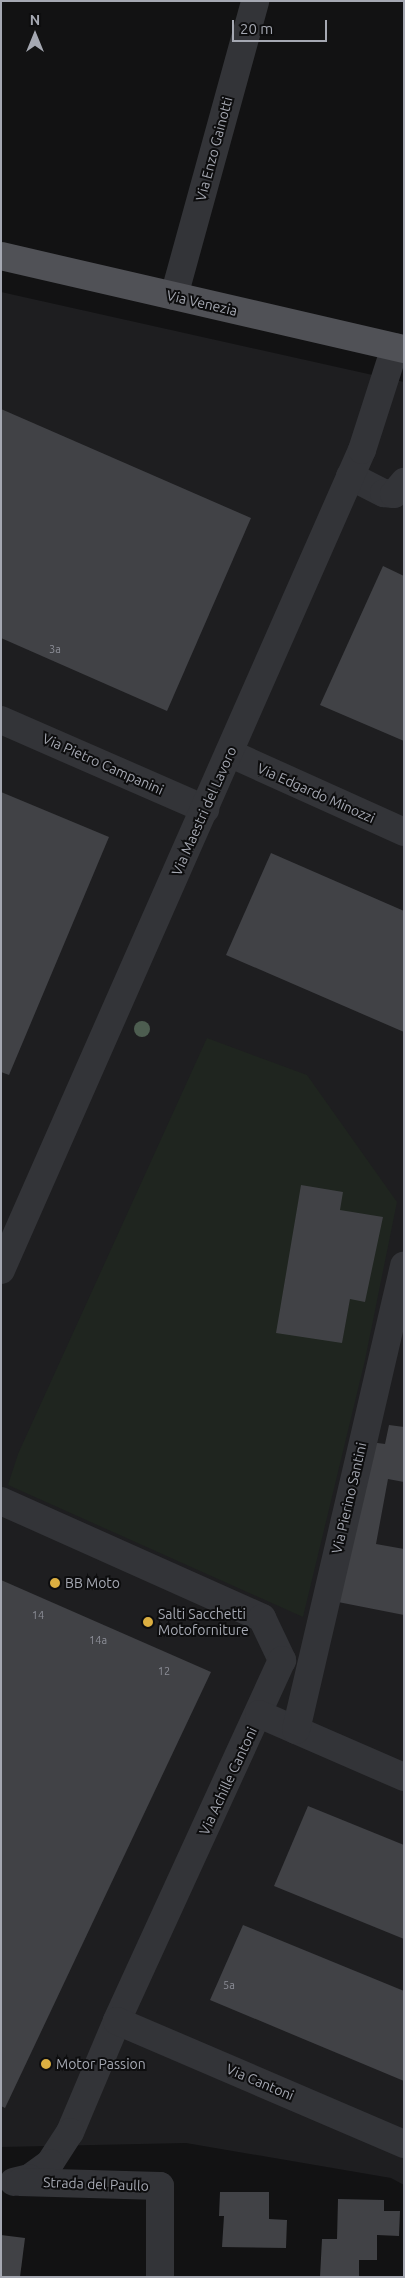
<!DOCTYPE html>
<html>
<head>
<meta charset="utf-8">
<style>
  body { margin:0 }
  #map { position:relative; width:405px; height:2278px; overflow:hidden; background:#121213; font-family:Ubuntu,sans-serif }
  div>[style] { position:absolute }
  .built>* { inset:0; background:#1e1e20 }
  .green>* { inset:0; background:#1f251f }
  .building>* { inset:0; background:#414246 }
  .minor>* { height:28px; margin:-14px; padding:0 14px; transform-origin:14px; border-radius:14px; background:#333438 }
  .major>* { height:28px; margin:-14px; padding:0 14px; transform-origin:14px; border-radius:14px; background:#505156 }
  .trees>* { width:16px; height:16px; margin:-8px; border-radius:50%; background:#4d5d50 }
  .dots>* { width:14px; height:14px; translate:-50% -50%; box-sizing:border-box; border:2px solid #0d0d0e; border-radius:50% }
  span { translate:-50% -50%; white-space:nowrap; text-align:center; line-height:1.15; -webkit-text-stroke:4px #0d0d0e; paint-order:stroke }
  .number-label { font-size:11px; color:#8c8e97 }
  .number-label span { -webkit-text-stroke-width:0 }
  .street-label { font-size:14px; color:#a5a8b2 }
  .poi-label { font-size:14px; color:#a5a8b2 }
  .left { translate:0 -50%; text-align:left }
  .frame { position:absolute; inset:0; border:2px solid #a5a8b2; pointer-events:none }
  .north { position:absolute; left:10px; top:10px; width:50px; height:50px; -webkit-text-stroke:4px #0d0d0e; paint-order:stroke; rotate:0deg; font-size:14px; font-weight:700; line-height:20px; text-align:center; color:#a5a8b2 }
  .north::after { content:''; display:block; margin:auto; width:18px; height:22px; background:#a5a8b2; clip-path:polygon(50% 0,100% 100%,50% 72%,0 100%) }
  .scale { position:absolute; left:232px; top:20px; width:95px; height:22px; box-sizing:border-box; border:2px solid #a5a8b2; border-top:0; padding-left:6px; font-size:15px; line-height:18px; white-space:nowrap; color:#a5a8b2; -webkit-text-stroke:4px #0d0d0e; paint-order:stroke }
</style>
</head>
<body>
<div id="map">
  <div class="built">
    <i style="clip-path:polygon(1px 292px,404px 382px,404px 2185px,391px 2178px,186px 2143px,1px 2147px)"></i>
  </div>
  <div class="green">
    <i style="clip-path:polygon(207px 1038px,307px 1075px,397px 1202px,365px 1360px,303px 1617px,8px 1485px,18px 1454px)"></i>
  </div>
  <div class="building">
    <i style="clip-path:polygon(1px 409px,251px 518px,167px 711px,1px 638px)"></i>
    <i style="clip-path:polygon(383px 566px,404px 576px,404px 741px,320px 705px)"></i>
    <i style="clip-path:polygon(1px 792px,109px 837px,9px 1075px,1px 1072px)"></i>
    <i style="clip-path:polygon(271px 853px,404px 911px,404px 1032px,226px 955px)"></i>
    <i style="clip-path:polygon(301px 1185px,343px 1192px,340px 1210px,383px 1217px,365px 1302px,350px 1299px,342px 1343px,276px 1333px)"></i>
    <i style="clip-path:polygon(389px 1425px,404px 1427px,404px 1482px,388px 1479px,376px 1544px,404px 1549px,404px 1615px,338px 1602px,370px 1442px,385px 1444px)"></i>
    <i style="clip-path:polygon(1px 1580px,211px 1672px,5px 2108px,1px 2106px)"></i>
    <i style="clip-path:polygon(308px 1806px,404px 1845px,404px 1939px,274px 1886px)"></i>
    <i style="clip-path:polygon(243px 1925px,404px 1991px,404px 2081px,210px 2000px)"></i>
    <i style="clip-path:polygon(220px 2192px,269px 2192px,269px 2219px,287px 2220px,286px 2248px,222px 2247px,224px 2216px,219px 2216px)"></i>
    <i style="clip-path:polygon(338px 2199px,384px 2200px,384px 2211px,400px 2211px,399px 2236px,377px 2235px,377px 2260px,359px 2260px,359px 2276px,320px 2277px,322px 2239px,337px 2239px)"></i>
    <i style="clip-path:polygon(1px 2235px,25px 2238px,20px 2277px,1px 2277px)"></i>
  </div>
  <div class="minor">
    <i style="left:174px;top:296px;width:306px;rotate:-74.6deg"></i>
    <i style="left:350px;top:476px;width:38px;rotate:27deg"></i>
    <i style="left:384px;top:493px;width:10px;rotate:6deg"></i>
    <i style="left:394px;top:494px;width:16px;rotate:-50deg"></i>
    <i style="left:1px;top:720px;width:223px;rotate:23.6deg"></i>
    <i style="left:229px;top:753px;width:192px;rotate:24.3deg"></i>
    <i style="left:1px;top:1270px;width:896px;rotate:-66.24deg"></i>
    <i style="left:362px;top:450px;width:108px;rotate:-72.2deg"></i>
    <i style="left:1px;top:1501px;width:286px;rotate:24.1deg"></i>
    <i style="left:262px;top:1618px;width:47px;rotate:64.5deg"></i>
    <i style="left:282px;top:1660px;width:397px;rotate:114.6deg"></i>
    <i style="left:117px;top:2021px;width:121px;rotate:112.9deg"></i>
    <i style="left:70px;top:2132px;width:37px;rotate:123deg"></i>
    <i style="left:50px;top:2163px;width:26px;rotate:144deg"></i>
    <i style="left:29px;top:2178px;width:16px;rotate:166deg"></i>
    <i style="left:259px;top:1714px;width:158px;rotate:23.5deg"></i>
    <i style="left:296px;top:1730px;width:477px;rotate:-76.9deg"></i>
    <i style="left:117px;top:2021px;width:312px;rotate:23.2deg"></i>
    <i style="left:20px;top:2182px;width:140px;rotate:1.6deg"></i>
    <i style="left:160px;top:2186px;width:91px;rotate:90deg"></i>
  </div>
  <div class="major">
    <i style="left:1px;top:256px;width:414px;rotate:13deg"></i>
  </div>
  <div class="trees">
    <i style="left:142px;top:1029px"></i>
  </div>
  <div class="dots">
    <i style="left:55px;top:1583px;background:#dcaf41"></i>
    <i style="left:148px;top:1622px;background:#dcaf41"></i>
    <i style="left:46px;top:2064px;background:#dcaf41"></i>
  </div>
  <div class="number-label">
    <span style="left:55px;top:649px">3a</span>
    <span style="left:38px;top:1615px">14</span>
    <span style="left:98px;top:1640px">14a</span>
    <span style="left:164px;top:1671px">12</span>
    <span style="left:229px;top:1985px">5a</span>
  </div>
  <div class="street-label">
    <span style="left:214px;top:149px;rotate:-75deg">Via Enzo Gainotti</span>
    <span style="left:202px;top:303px;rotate:13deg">Via Venezia</span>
    <span style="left:103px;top:764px;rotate:24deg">Via Pietro Campanini</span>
    <span style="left:316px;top:793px;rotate:24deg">Via Edgardo Minozzi</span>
    <span style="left:204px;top:811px;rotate:-66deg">Via Maestri del Lavoro</span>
    <span style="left:349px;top:1498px;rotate:-77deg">Via Pierino Santini</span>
    <span style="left:228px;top:1781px;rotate:-65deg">Via Achille Cantoni</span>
    <span style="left:260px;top:2082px;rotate:23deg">Via Cantoni</span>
    <span style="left:96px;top:2184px;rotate:2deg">Strada del Paullo</span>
  </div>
  <div class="poi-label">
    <span class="left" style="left:65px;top:1583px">BB Moto</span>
    <span class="left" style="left:158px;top:1622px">Salti Sacchetti<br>Motoforniture</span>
    <span class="left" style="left:56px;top:2064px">Motor Passion</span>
  </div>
  <div class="frame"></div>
  <div class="north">N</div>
  <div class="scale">20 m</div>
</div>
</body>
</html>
